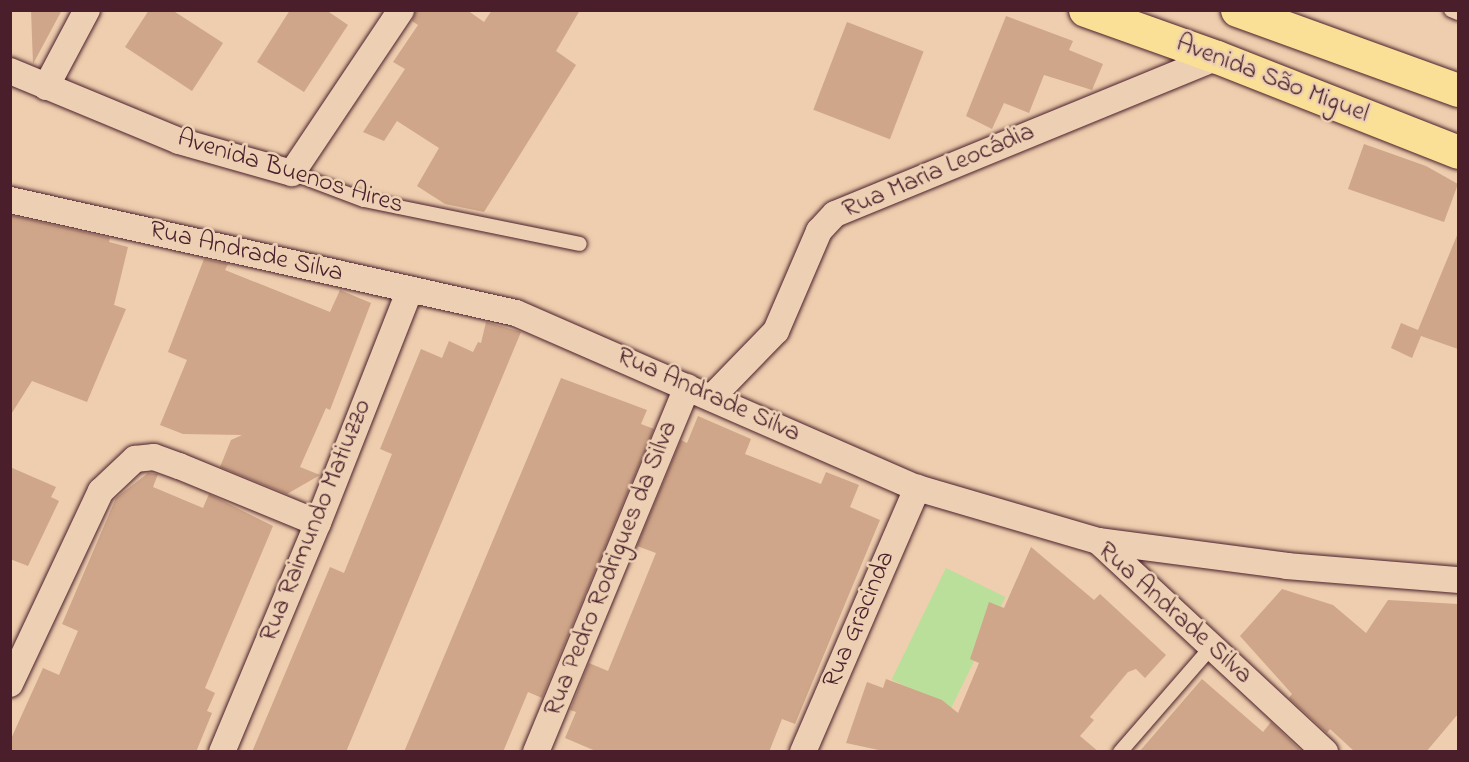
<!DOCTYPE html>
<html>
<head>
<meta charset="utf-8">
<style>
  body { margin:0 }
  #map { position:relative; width:1469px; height:762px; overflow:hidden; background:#eeceae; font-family:"Indie Flower",sans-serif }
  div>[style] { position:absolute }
  .green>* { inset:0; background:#badf9a; transform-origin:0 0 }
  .building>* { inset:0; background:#cfa689; transform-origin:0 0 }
  .roads { filter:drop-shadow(0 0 2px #4a1f2b) drop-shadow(0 0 2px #4a1f2b) }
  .service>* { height:14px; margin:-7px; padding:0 7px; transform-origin:7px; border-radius:7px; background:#edd0b4 }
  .minor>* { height:26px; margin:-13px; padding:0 13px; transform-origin:13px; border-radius:13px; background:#edd0b4 }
  .primary>* { height:33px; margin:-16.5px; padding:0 16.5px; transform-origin:16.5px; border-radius:16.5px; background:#fadf96 }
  span { translate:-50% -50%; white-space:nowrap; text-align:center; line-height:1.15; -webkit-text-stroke:5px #edd0b4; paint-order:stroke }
  .street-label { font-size:26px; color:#4a1f2b }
  .frame { position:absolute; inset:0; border:12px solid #4a1f2b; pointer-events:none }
</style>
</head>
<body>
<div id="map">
  <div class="green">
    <i style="left:946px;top:568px;width:66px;height:124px;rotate:26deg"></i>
  </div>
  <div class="building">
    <i style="clip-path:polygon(31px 10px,62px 10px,33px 64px)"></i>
    <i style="clip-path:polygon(149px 10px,172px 10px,223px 43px,192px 91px,125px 47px)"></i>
    <i style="clip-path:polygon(290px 10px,326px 10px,348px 25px,304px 92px,257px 62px)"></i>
    <i style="clip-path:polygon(416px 10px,467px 10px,484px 22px,492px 10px,580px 10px,556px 51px,576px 65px,484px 212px,445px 204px,417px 186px,439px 148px,397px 121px,384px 141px,363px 132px,405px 69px,393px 62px,418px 25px,412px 21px)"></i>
    <i style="clip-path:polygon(1006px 16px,1073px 41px,1069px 50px,1103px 64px,1092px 90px,1044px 75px,1029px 113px,1004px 103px,992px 129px,966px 116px)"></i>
    <i style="left:847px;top:22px;width:82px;height:94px;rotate:21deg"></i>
    <i style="clip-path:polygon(1364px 144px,1426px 166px,1458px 184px,1444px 222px,1348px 189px)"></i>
    <i style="clip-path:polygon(10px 215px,110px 238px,109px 242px,128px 247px,114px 305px,126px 309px,87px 402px,32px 381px,10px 416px)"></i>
    <i style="clip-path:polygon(1458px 233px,1458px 349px,1421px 336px,1412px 358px,1391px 348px,1401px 323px,1418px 330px)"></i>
    <i style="clip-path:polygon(204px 259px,228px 264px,225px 270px,330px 312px,340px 290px,371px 303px,330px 410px,326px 408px,300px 467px,320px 475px,287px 494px,220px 467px,231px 440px,242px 435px,183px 434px,160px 425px,187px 360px,168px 352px)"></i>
    <i style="clip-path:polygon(486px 322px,521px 332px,346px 752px,252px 752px,330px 567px,344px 573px,392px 454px,380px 449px,421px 349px,442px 358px,449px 341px,473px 352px,478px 342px,481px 343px)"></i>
    <i style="clip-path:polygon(561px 378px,647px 410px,641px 424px,654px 429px,542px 698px,528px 692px,503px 752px,404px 752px)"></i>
    <i style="clip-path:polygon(698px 416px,751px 439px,745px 454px,821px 484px,826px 472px,859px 485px,850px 507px,880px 520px,795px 724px,782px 719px,769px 752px,598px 752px,565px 738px,576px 712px,570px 710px,589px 663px,608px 671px,656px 553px,637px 546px,681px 440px,687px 443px)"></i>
    <i style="clip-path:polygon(10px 467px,56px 487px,51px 497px,59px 501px,28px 566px,10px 559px)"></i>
    <i style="clip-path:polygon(148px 473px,158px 474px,153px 487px,203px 508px,209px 494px,273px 526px,205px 688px,215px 693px,207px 711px,212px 713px,196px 752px,10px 752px,10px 741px,43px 668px,59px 675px,78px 631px,62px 624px,116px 498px)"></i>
    <i style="clip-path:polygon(1031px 547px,1094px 600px,1100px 594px,1166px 655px,1145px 678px,1136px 669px,1128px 672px,1090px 717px,1094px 720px,1080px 736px,1099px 752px,888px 752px,846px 743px,867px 682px,883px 688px,886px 679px,942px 700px,958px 713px,979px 663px,970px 659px,989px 602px,1004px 608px)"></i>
    <i style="clip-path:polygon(1282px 589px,1333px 605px,1366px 633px,1388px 600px,1458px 604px,1458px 714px,1426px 752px,1355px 752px,1330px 729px,1327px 733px,1289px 698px,1292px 694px,1240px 636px)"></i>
    <i style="clip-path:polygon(1202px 679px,1263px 732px,1271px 722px,1302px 752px,1139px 752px)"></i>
  </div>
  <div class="roads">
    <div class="service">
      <i style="left:1451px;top:10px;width:8px;rotate:23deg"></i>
      <i style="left:292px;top:173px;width:77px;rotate:20.6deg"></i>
      <i style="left:364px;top:200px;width:220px;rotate:11.5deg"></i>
      <i style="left:1120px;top:752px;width:140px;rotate:-49deg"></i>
    </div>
    <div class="minor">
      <i style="left:10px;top:71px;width:183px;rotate:22.5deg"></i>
      <i style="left:179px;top:141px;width:117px;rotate:15.8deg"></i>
      <i style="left:292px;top:173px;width:196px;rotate:-56.2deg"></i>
      <i style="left:46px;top:87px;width:87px;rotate:-62deg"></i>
      <i style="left:10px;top:200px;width:518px;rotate:12.59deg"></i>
      <i style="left:516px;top:313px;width:438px;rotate:23.6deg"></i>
      <i style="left:917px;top:488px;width:189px;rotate:16.3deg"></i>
      <i style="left:1098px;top:541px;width:310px;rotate:42.9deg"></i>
      <i style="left:712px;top:397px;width:92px;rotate:-45.9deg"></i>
      <i style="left:776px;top:331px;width:109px;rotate:-66.7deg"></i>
      <i style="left:819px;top:231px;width:23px;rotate:-47deg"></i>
      <i style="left:835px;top:214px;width:413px;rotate:-22.3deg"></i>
      <i style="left:1098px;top:541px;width:191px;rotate:7.5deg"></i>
      <i style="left:1287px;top:566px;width:172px;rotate:4.7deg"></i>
      <i style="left:10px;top:684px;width:213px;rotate:-64.8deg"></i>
      <i style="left:101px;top:491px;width:47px;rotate:-43.3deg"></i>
      <i style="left:135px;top:459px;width:19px;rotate:-6deg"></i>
      <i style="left:154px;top:457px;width:27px;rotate:20deg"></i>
      <i style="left:179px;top:466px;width:150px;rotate:22.3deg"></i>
      <i style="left:222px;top:752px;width:248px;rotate:-67.3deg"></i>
      <i style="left:318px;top:523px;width:251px;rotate:-68.5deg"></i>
      <i style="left:536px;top:752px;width:395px;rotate:-67.5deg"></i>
      <i style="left:803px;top:752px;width:288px;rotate:-66.6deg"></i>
    </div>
    <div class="primary">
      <i style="left:1085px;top:10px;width:140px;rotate:19.6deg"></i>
      <i style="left:1217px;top:57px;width:259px;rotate:21.5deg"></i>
      <i style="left:1237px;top:10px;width:235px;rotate:19.9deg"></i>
    </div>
  </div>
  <div class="street-label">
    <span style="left:1272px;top:80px;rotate:21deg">Avenida São Miguel</span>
    <span style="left:939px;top:172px;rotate:-23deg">Rua Maria Leocádia</span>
    <span style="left:290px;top:173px;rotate:17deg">Avenida Buenos Aires</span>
    <span style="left:246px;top:253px;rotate:13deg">Rua Andrade Silva</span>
    <span style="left:708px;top:396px;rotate:24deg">Rua Andrade Silva</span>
    <span style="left:317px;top:521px;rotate:-68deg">Rua Raimundo Matiuzzo</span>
    <span style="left:612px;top:569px;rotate:-68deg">Rua Pedro Rodrigues da Silva</span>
    <span style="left:1174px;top:614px;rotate:42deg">Rua Andrade Silva</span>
    <span style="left:860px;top:620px;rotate:-67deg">Rua Gracinda</span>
  </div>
  <div class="frame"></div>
</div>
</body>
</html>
